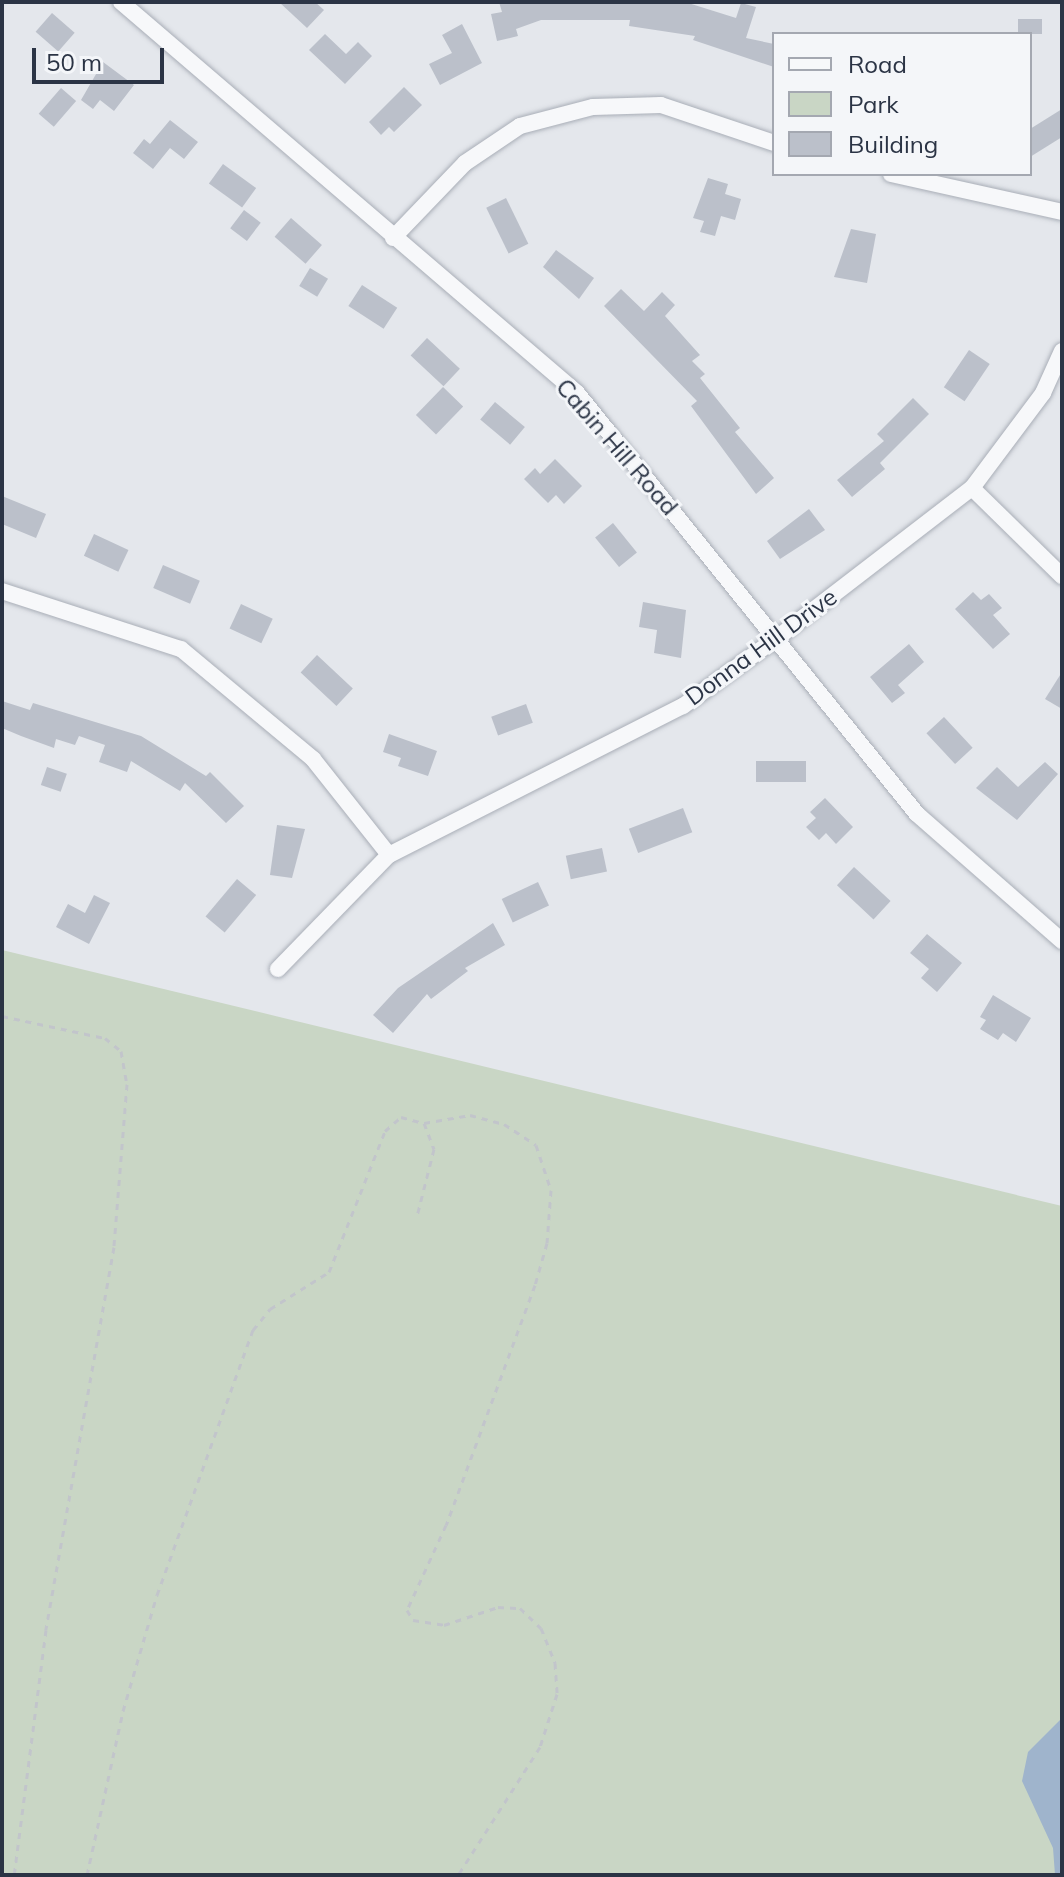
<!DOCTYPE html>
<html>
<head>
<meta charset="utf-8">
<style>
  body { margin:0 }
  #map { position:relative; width:1064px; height:1877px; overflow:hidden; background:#e4e7ec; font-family:Mulish,sans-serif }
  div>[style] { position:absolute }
  .green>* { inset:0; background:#c9d6c5 }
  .water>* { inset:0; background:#9fb4cc }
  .building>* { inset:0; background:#bbc0ca; transform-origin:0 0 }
  .path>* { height:3px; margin-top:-1.5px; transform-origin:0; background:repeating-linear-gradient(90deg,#c2c5cb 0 6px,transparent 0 12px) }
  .roads { filter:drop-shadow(0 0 2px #a9aeb7) drop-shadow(0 0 2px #a9aeb7) }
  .street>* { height:16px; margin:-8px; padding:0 8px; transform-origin:8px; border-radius:8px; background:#f7f8fa }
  span { translate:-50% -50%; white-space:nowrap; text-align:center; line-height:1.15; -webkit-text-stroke:6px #f4f6f9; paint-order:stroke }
  .street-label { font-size:24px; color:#2b3445 }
  .frame { position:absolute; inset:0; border:4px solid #2b3445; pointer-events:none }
  .legend { position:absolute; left:772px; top:32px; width:260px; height:144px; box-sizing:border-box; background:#f4f6f9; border:2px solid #a4a8b1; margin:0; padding:10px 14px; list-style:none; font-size:24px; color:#2b3445 }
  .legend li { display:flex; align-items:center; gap:16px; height:40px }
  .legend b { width:40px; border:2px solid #a4a8b1 }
  .scale { position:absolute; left:32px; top:48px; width:132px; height:36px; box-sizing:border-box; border:4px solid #2b3445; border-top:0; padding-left:10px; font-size:24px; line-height:28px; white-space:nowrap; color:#2b3445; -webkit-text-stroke:6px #f4f6f9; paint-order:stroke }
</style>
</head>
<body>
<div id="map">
  <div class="green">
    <i style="clip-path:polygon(2px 950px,1062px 1206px,1062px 1875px,2px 1875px)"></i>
  </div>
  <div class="water">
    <i style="clip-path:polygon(1062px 1718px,1062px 1875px,1055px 1875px,1053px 1848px,1022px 1781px,1028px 1752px)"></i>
  </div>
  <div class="building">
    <i style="clip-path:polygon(279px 2px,315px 2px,324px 10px,307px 28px)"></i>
    <i style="clip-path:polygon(499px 2px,685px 2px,736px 18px,741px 3px,756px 7px,746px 38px,774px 44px,774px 67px,693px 40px,695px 36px,629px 26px,630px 20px,541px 20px,516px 29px,518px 36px,497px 41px,491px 14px,502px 12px)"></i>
    <i style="left:52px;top:13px;width:30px;height:25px;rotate:41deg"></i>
    <i style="left:1018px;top:19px;width:24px;height:15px"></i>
    <i style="clip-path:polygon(462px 24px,482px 63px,440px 85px,429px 64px,452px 53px,442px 35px)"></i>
    <i style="clip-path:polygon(325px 34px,346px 54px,358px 42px,372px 56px,345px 84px,309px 50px)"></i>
    <i style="clip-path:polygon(103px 62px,134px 85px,114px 111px,100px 100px,93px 109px,81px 100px)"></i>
    <i style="clip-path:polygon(404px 87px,422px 105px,394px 132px,389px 127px,381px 135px,369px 122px)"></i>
    <i style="left:61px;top:88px;width:20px;height:34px;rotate:41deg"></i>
    <i style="clip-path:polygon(1062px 109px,1062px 137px,1030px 157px,1030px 129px)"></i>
    <i style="clip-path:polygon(170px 120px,198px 142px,184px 159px,170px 148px,153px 169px,133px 153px,144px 139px,150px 144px)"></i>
    <i style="left:223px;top:164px;width:41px;height:24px;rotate:36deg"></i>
    <i style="clip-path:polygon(708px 178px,728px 184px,725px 194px,741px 199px,735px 220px,721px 216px,715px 236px,700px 232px,704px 221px,693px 218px)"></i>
    <i style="left:506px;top:198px;width:51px;height:22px;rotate:64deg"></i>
    <i style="left:244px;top:210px;width:21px;height:23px;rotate:37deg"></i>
    <i style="left:291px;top:218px;width:41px;height:25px;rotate:41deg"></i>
    <i style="clip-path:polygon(851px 229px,876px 234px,867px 283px,834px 277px)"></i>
    <i style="clip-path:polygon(556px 250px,594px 278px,579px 299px,543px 267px)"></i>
    <i style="left:310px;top:268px;width:21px;height:21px;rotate:31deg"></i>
    <i style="left:362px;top:285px;width:42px;height:25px;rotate:33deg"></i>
    <i style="clip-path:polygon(621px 289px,644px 311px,662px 292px,675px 305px,665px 316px,700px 355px,692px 361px,705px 374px,700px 378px,740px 428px,735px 432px,774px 478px,756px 494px,691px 406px,697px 401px,604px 306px)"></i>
    <i style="left:427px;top:338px;width:45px;height:24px;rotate:43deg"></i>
    <i style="left:969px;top:350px;width:25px;height:45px;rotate:34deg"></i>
    <i style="left:443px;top:387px;width:28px;height:39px;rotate:44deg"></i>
    <i style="clip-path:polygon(913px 398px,929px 414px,880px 463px,885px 469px,852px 497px,837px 480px,884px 441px,877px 434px)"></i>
    <i style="left:495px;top:402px;width:39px;height:23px;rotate:40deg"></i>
    <i style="clip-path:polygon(555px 459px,582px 486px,564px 504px,556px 495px,548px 503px,524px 479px,535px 468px,540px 474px)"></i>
    <i style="clip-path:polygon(2px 496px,46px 514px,36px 538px,2px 524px)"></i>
    <i style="clip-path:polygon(809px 509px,825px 530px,780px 559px,767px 541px)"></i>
    <i style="left:613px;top:523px;width:38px;height:23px;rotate:51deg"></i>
    <i style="left:94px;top:534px;width:38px;height:24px;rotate:25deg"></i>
    <i style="left:163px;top:565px;width:40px;height:25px;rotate:23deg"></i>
    <i style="clip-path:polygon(973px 592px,981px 600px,989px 594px,1002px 608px,993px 615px,1010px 634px,993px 649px,955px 609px)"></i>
    <i style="clip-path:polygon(643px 602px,686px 610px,681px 658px,654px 653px,657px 630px,639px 627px)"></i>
    <i style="left:241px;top:604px;width:35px;height:27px;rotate:25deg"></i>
    <i style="clip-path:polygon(909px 644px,924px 662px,898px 685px,905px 693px,892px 703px,870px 677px)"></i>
    <i style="left:317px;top:655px;width:49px;height:24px;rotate:43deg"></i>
    <i style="clip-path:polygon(1062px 672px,1062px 709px,1045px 699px)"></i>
    <i style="clip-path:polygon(2px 701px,30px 710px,33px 703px,141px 736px,206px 776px,210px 772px,244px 806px,226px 823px,185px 783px,180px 791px,131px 761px,127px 772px,99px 762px,105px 745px,79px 736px,75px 745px,56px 739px,54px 748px,21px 736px,2px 728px)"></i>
    <i style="left:526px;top:704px;width:20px;height:37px;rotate:70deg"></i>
    <i style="left:944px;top:717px;width:42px;height:24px;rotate:47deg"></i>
    <i style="clip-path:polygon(389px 734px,437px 751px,428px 776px,398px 766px,401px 758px,383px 752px)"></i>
    <i style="left:756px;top:761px;width:50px;height:21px"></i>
    <i style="clip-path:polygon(1045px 762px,1058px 774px,1017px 820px,976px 788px,997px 767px,1018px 787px)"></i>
    <i style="left:47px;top:767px;width:21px;height:19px;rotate:19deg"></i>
    <i style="clip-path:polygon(825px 798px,853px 827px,836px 844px,826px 833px,819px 840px,806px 827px,816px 818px,810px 812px)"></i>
    <i style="left:683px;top:808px;width:26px;height:58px;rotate:69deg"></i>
    <i style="clip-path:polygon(277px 825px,305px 829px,292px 878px,270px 875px)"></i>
    <i style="left:602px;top:848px;width:24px;height:37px;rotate:78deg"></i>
    <i style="left:854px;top:867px;width:50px;height:25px;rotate:43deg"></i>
    <i style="left:237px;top:879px;width:25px;height:49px;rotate:40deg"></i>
    <i style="left:538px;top:882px;width:26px;height:40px;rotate:65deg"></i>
    <i style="clip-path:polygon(94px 895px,110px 903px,89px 944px,56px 927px,68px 904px,85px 913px)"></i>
    <i style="clip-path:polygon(493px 923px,505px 945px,465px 968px,468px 971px,431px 999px,427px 994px,393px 1033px,373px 1015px,398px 988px)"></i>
    <i style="clip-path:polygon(927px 934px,962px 963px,937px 992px,921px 978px,929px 969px,910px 953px)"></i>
    <i style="clip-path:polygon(993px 995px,1031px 1018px,1016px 1042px,1003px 1033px,998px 1040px,980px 1029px,986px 1020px,980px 1017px)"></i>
  </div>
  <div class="path">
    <i style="left:2px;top:1016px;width:105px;rotate:12.1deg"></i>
    <i style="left:105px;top:1038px;width:21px;rotate:39deg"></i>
    <i style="left:121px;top:1051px;width:34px;rotate:80deg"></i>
    <i style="left:127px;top:1084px;width:164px;rotate:94.6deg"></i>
    <i style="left:114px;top:1247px;width:389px;rotate:100.1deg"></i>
    <i style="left:46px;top:1630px;width:247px;rotate:97.4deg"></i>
    <i style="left:424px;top:1123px;width:47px;rotate:-9.9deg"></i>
    <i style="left:470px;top:1115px;width:35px;rotate:15deg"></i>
    <i style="left:504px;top:1124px;width:38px;rotate:33deg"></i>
    <i style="left:536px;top:1145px;width:47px;rotate:71.6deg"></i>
    <i style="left:551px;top:1190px;width:53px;rotate:94.3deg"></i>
    <i style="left:547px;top:1243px;width:44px;rotate:105.9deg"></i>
    <i style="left:535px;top:1285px;width:256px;rotate:110.3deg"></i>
    <i style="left:446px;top:1525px;width:94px;rotate:114.6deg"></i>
    <i style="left:407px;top:1610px;width:12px;rotate:59deg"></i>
    <i style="left:413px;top:1620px;width:31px;rotate:9deg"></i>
    <i style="left:444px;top:1625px;width:57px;rotate:-18.4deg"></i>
    <i style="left:498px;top:1607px;width:22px;rotate:3deg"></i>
    <i style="left:520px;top:1608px;width:29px;rotate:44deg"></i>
    <i style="left:541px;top:1628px;width:38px;rotate:68deg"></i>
    <i style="left:555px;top:1663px;width:31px;rotate:86deg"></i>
    <i style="left:557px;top:1694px;width:56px;rotate:107.8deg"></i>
    <i style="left:540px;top:1747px;width:152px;rotate:122.6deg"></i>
    <i style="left:87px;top:1875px;width:168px;rotate:-77.6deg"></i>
    <i style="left:123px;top:1711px;width:121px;rotate:-73.7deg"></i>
    <i style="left:157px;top:1595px;width:282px;rotate:-70.1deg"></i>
    <i style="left:253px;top:1330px;width:27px;rotate:-51deg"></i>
    <i style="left:270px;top:1309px;width:70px;rotate:-32.1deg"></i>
    <i style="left:329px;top:1272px;width:152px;rotate:-68.3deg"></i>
    <i style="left:385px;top:1131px;width:21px;rotate:-41deg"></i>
    <i style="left:401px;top:1117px;width:24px;rotate:15deg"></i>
    <i style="left:424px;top:1123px;width:28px;rotate:69deg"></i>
    <i style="left:434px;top:1149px;width:69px;rotate:104.2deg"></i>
  </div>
  <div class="roads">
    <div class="street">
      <i style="left:121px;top:2px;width:601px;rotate:40.61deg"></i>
      <i style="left:577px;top:393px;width:541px;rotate:51.08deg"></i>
      <i style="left:917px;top:814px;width:193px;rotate:41.2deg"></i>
      <i style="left:891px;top:174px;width:175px;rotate:12.5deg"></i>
      <i style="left:393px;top:238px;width:104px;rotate:-46.2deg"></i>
      <i style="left:465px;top:163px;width:66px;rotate:-33.9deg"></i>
      <i style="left:520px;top:126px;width:75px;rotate:-14.6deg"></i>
      <i style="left:593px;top:107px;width:68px;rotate:-1.7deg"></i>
      <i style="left:661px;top:105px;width:119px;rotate:18.6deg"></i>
      <i style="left:972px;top:488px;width:126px;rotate:44.4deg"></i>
      <i style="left:2px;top:591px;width:188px;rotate:18deg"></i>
      <i style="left:181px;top:649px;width:172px;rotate:39.8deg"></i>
      <i style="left:313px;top:759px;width:122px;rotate:51.6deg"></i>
      <i style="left:389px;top:855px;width:330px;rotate:-26.9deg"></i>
      <i style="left:683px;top:706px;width:116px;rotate:-35.9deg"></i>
      <i style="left:777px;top:638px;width:246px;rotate:-37.6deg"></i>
      <i style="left:972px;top:488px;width:119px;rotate:-53.2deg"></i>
      <i style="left:1043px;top:393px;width:46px;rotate:-65.7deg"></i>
      <i style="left:278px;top:969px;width:159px;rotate:-45.8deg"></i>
    </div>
  </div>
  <div class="street-label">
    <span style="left:617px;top:447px;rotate:49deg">Cabin Hill Road</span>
    <span style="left:761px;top:647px;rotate:-36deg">Donna Hill Drive</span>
  </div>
  <div class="frame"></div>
  <ul class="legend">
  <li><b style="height:10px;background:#f7f8fa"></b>Road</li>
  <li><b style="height:22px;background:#c9d6c5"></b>Park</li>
  <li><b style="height:22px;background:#bbc0ca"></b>Building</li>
  </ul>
  <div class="scale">50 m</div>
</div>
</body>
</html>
